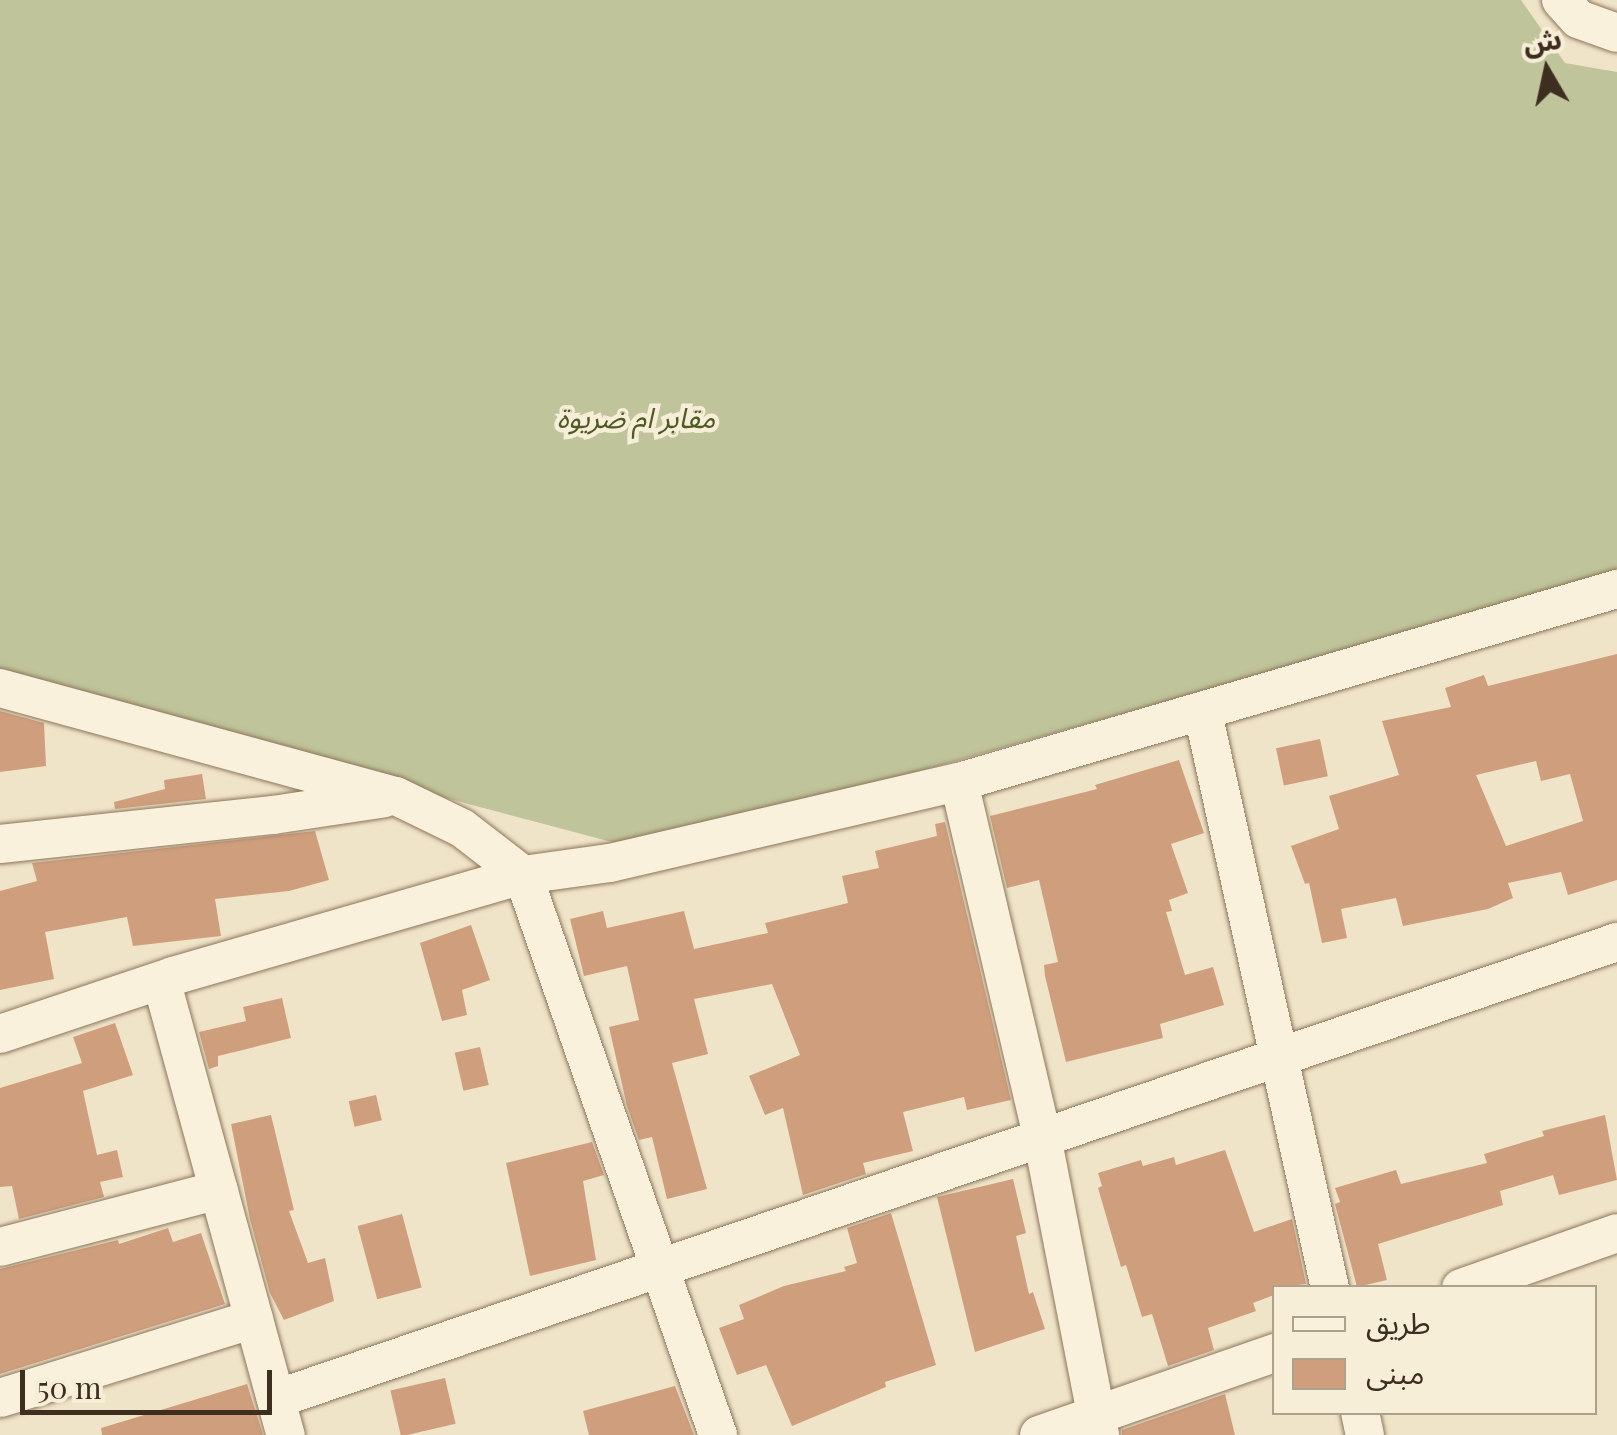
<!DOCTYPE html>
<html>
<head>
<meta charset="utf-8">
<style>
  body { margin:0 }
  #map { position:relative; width:1617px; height:1435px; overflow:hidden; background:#f0e4c8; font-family:"Playfair Display","Noto Sans Arabic",serif }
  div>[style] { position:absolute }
  .cemetery>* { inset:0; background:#bfc49a }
  .building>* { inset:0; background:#cf9f7d; transform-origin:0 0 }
  .roads { filter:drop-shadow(0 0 2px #8d765c) drop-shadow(0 0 2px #8d765c) }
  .minor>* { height:38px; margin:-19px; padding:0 19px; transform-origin:19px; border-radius:19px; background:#faf1dc }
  span { translate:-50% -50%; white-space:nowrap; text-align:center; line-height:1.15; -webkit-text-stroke:9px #f7eed8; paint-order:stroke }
  .park-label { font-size:28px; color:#4d5a26; font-style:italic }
  .legend { position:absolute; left:1272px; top:1285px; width:325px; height:130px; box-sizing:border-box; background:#f7eed8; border:2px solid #ada18e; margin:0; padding:12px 18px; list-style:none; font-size:30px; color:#3d2e20 }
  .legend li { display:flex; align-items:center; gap:20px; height:50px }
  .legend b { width:50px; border:2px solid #ada18e }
  .north { position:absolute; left:1497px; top:20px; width:100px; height:100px; -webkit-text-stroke:8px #f7eed8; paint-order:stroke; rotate:351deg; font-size:28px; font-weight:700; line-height:40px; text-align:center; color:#3d2e20 }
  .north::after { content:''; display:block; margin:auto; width:35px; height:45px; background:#3d2e20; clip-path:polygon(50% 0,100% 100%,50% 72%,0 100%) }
  .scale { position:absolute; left:20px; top:1370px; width:252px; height:45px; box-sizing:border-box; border:5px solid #3d2e20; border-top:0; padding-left:12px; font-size:30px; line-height:35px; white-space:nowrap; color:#3d2e20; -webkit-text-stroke:8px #f7eed8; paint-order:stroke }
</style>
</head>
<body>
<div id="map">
  <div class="cemetery">
    <i style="clip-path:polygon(0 0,1521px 0,1565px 63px,1617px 72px,1617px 573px,642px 850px,0 680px)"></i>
  </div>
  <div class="building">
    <i style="clip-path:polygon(evenodd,1617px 654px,1617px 880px,1568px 895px,1561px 872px,1508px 883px,1513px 898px,1488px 909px,1403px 926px,1396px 898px,1341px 909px,1347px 938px,1322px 943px,1309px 883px,1305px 884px,1291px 846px,1339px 829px,1329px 796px,1399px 775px,1382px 721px,1451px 707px,1445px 688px,1484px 675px,1488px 686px,1617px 654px,1536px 761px,1541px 781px,1570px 774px,1583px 821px,1506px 846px,1476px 775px,1536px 761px)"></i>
    <i style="clip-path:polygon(0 711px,44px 723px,46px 766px,0 772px)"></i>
    <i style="left:1320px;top:739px;width:38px;height:45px;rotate:78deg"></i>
    <i style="clip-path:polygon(1179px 760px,1204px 833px,1171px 844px,1188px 893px,1169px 900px,1172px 911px,1166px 912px,1185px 975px,1213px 967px,1224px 1005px,1160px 1024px,1163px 1038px,1066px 1062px,1045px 976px,1044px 965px,1058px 962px,1039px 880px,1007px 888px,990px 816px,1097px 789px,1095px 785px)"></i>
    <i style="clip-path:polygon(202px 774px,206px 799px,115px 809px,114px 802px,165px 789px,164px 780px)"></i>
    <i style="clip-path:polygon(945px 822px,1011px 1100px,967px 1110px,964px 1097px,903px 1112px,913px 1151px,863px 1163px,866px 1174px,803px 1195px,783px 1108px,765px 1115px,749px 1076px,800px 1055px,772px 984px,694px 999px,708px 1054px,672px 1063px,707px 1189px,667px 1199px,652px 1137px,639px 1140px,627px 1106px,609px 1027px,639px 1020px,627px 966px,584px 976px,570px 919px,603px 911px,607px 928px,684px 911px,694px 949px,768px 933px,765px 923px,848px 903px,842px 876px,879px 868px,875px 851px,937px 836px,935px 824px)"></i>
    <i style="clip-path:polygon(315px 831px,329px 880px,289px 891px,215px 899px,221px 936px,133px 946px,127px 917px,45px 932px,54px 979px,0 990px,0 891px,37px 881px,32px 863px)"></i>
    <i style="clip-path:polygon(471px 925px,490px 980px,462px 990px,467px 1015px,442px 1021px,420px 943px)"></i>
    <i style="clip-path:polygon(282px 998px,291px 1038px,218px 1056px,218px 1066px,209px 1069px,199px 1032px,246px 1021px,243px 1007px)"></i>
    <i style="clip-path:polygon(115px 1023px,133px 1075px,83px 1091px,97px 1155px,117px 1150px,123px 1177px,100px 1182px,104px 1197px,19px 1219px,12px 1186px,0 1187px,0 1088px,82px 1063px,73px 1037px)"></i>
    <i style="left:480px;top:1047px;width:39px;height:26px;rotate:77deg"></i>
    <i style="left:376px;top:1095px;width:26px;height:28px;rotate:77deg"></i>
    <i style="clip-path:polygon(271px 1115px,294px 1210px,289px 1211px,308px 1263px,325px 1258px,334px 1301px,284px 1320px,270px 1293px,250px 1219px,231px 1124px)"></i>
    <i style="clip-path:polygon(1605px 1115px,1617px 1180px,1559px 1195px,1553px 1175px,1500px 1191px,1503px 1205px,1378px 1244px,1387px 1280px,1357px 1287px,1335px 1204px,1340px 1202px,1335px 1188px,1396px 1170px,1401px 1184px,1487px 1163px,1484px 1154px,1544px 1136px,1542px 1131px)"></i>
    <i style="clip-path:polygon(592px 1142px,604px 1175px,583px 1181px,596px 1260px,530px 1276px,506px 1163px)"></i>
    <i style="clip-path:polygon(1225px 1150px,1254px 1232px,1292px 1219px,1306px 1284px,1274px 1288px,1274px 1295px,1253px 1303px,1256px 1311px,1208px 1328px,1214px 1350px,1168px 1366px,1152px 1314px,1142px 1317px,1126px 1265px,1121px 1267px,1098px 1188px,1102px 1186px,1098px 1173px,1141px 1160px,1143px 1166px,1174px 1157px,1176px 1165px)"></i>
    <i style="clip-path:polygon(1013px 1179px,1026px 1233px,1016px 1236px,1029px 1294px,1033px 1292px,1045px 1329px,975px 1352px,937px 1197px)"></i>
    <i style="clip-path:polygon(891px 1213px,936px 1365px,885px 1382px,886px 1387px,792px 1426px,766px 1365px,737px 1375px,719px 1328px,744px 1319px,739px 1305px,784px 1286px,846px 1271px,844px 1267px,857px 1263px,847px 1228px)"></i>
    <i style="left:402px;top:1214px;width:76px;height:46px;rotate:75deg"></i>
    <i style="clip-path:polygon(168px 1228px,173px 1242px,201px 1233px,225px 1304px,0 1374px,0 1269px,118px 1240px,119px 1244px)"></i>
    <i style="left:445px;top:1378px;width:47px;height:56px;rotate:77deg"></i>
    <i style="clip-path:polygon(247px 1384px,263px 1435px,102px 1435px,101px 1428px)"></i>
    <i style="clip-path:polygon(675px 1386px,694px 1435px,589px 1435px,583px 1411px)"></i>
    <i style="clip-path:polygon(1225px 1394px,1235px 1435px,1122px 1435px,1122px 1430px)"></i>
  </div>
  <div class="roads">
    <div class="minor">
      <i style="left:1561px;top:0;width:25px;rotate:48deg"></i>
      <i style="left:1578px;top:19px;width:41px;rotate:19.7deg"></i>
      <i style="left:0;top:688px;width:410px;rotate:15.3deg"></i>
      <i style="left:396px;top:796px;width:73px;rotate:25.9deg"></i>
      <i style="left:462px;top:828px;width:77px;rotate:37.6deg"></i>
      <i style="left:523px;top:875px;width:593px;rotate:70.8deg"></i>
      <i style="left:1203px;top:713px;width:589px;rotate:77.55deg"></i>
      <i style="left:959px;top:782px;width:364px;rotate:76.8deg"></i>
      <i style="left:1042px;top:1136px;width:305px;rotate:79deg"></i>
      <i style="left:0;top:844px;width:275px;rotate:-6.1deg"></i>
      <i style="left:273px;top:815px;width:113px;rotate:-8.6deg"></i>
      <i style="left:162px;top:983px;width:469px;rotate:74.7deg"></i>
      <i style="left:0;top:1034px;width:182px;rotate:-18.5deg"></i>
      <i style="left:173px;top:976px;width:364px;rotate:-16.1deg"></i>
      <i style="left:523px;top:875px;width:88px;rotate:-7.9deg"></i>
      <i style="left:610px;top:863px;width:358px;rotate:-13.1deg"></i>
      <i style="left:959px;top:782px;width:686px;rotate:-16.35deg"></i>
      <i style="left:0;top:1247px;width:226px;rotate:-14.6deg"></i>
      <i style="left:1461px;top:1288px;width:165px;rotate:-19.4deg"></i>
      <i style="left:0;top:1398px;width:266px;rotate:-17.3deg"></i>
      <i style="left:276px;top:1399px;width:1417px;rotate:-18.82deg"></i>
      <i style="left:1360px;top:1412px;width:24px;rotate:78deg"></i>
      <i style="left:1039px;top:1435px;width:249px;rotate:-19.2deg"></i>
    </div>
  </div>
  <div class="park-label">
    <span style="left:636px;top:417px">مقابر ام ضريوة</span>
  </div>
  <ul class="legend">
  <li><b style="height:12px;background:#faf1dc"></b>طريق</li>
  <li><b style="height:28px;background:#cf9f7d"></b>مبنى</li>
  </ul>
  <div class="north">ش</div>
  <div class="scale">50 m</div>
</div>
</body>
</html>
